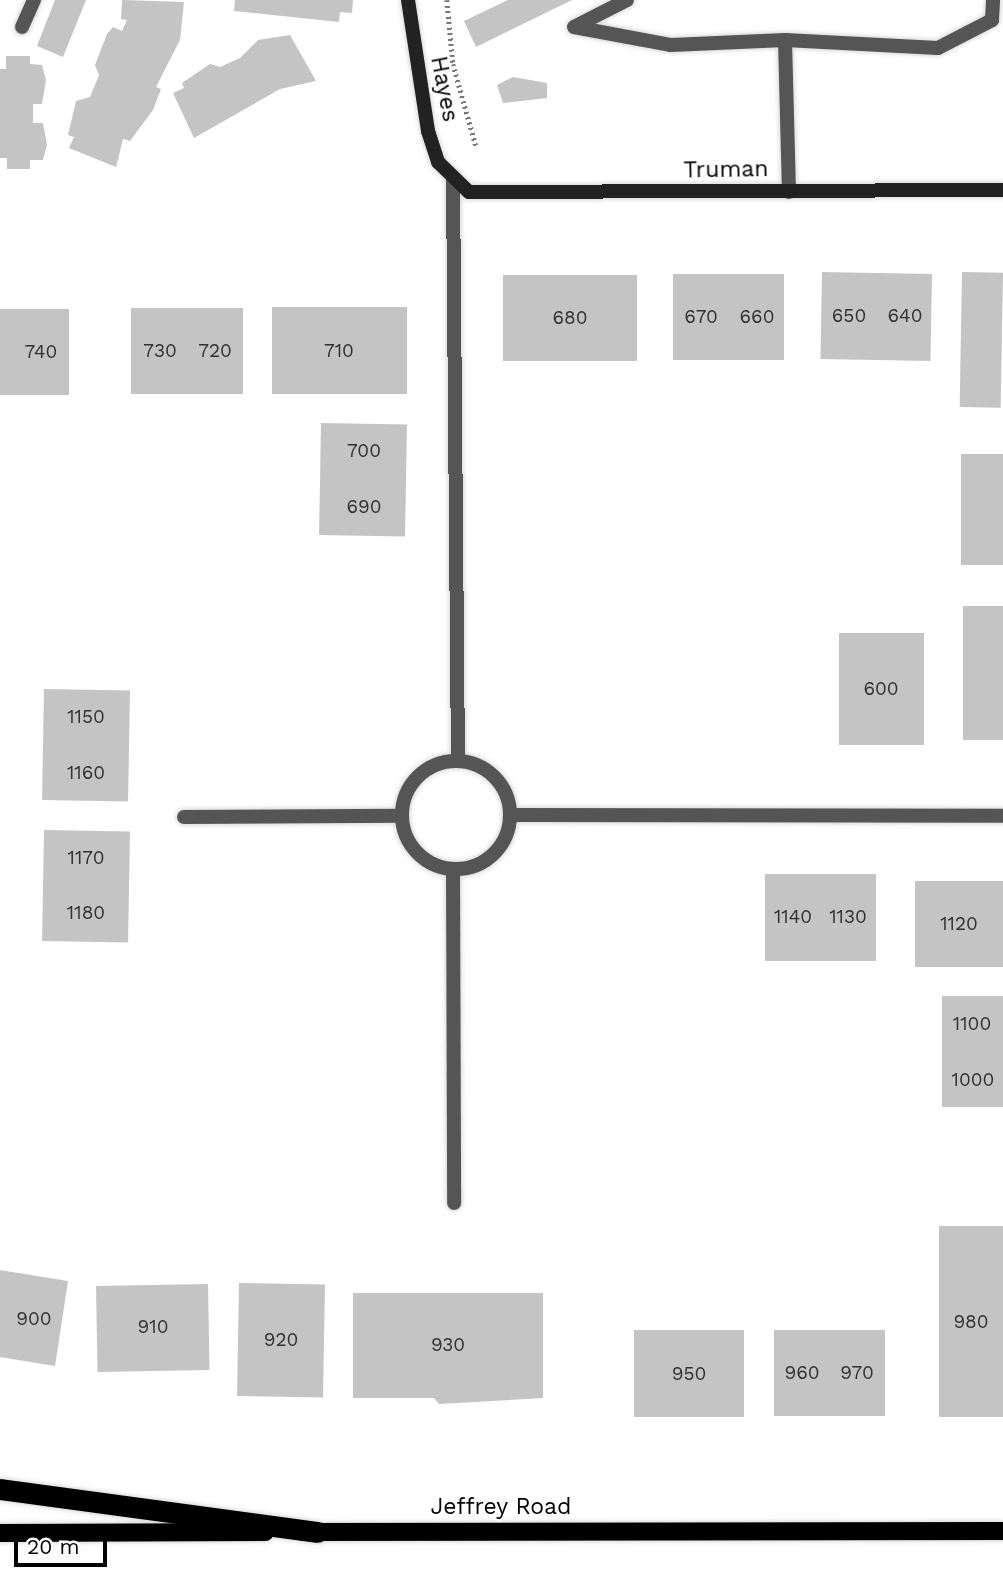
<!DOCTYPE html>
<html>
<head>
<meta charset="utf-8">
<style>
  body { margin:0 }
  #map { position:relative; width:1003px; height:1580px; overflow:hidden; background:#fff; font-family:"Work Sans",sans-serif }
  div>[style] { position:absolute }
  .building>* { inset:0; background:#c4c4c4; transform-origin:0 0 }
  .path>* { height:4.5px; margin-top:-2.25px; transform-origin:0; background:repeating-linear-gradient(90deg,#777 0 2px,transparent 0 5.5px) }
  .roads { filter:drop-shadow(0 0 2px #dbdbdb) drop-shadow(0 0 2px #dbdbdb) }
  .lane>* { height:14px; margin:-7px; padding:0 7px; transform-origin:7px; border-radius:7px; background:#555 }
  .lane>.ring { margin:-7px; padding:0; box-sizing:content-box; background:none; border:14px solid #555; border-radius:50% }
  .secondary>* { height:14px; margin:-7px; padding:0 7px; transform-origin:7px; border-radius:7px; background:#222 }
  .primary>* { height:18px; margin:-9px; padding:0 9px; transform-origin:9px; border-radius:9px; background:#000 }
  .highway>* { height:21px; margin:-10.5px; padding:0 10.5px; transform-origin:10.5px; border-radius:10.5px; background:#000 }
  span { translate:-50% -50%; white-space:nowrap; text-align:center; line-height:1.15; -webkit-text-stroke:5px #fff; paint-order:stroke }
  .number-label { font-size:19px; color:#313131 }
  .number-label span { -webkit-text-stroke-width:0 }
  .street-label { font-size:23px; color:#000 }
  .scale { position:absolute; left:14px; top:1535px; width:93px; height:32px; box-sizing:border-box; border:4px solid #000; border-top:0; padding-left:9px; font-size:21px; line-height:24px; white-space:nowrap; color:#000; -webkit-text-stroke:5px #fff; paint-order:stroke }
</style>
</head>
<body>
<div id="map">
  <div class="building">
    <i style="clip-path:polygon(55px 0,86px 0,63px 57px,37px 46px)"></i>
    <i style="clip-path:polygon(122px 0,184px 2px,180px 40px,156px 87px,161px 89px,153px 110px,130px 141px,123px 139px,116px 167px,69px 148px,74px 137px,68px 135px,76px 101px,90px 97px,99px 75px,95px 65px,107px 34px,113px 27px,122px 31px,127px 20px,121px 19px)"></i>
    <i style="clip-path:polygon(235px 0,353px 0,352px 13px,340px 12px,339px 22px,234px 11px)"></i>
    <i style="clip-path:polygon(508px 0,572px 0,476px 47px,464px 21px)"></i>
    <i style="clip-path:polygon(290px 35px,316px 81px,280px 89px,194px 138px,173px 93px,184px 88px,182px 83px,210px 64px,220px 67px,240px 58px,258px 40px)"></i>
    <i style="clip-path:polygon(6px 56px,30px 56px,30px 64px,42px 65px,46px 80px,42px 104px,33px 104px,33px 123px,43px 123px,47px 145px,43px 160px,30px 160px,30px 169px,7px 169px,7px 158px,0 158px,0 69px,6px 69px)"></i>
    <i style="clip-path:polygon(513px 77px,547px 83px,547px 98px,503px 103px,497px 85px)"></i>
    <i style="left:822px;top:272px;width:110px;height:87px;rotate:1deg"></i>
    <i style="left:962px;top:272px;width:41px;height:135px;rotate:1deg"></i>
    <i style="left:673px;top:274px;width:111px;height:86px"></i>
    <i style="left:503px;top:275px;width:134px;height:86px"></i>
    <i style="left:272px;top:307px;width:135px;height:87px"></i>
    <i style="left:131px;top:308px;width:112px;height:86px"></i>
    <i style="left:0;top:309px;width:69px;height:86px"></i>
    <i style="left:321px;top:423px;width:86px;height:112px;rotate:1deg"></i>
    <i style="left:961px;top:454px;width:42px;height:111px"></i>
    <i style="left:963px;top:606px;width:40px;height:134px"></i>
    <i style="left:839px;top:633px;width:85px;height:112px"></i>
    <i style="left:44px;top:689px;width:86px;height:111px;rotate:1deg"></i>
    <i style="left:44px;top:830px;width:86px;height:111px;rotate:1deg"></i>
    <i style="left:765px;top:874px;width:111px;height:87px"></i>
    <i style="left:1003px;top:881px;width:86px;height:88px;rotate:90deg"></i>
    <i style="left:1003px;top:996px;width:111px;height:61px;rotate:90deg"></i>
    <i style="left:939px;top:1226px;width:64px;height:191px"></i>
    <i style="clip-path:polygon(0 1270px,68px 1281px,55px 1366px,0 1357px)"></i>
    <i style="left:239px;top:1283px;width:86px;height:113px;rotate:1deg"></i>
    <i style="left:208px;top:1284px;width:86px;height:112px;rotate:89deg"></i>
    <i style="clip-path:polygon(353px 1293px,543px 1293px,543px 1398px,439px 1404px,434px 1398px,353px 1398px)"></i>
    <i style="left:744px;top:1330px;width:87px;height:110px;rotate:90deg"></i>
    <i style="left:774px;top:1330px;width:111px;height:86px"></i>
  </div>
  <div class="path">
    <i style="left:447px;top:0;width:64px;rotate:84.6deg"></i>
    <i style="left:453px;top:64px;width:85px;rotate:74.3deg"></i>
  </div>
  <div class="roads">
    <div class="lane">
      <i style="left:627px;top:0;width:59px;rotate:153deg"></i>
      <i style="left:574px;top:27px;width:99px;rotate:10.5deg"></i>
      <i style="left:671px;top:45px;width:114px;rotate:-2.5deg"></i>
      <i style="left:785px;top:40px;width:153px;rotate:3deg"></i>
      <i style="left:938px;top:48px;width:61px;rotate:-27.4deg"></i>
      <i style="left:992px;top:20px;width:20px;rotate:-87deg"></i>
      <i style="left:22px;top:27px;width:30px;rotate:-66deg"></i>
      <i style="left:785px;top:40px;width:152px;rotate:88.5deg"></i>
      <i style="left:453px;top:180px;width:581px;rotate:89.51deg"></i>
      <i class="ring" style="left:402px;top:761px;width:94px;height:94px"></i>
      <i style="left:510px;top:815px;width:493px;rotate:0.1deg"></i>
      <i style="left:184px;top:817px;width:218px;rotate:-0.3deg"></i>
      <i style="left:453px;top:869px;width:334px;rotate:89.8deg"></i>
    </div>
    <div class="secondary">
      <i style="left:408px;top:0;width:133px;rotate:81.3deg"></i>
      <i style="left:428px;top:131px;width:33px;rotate:72deg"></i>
      <i style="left:438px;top:162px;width:43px;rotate:44.1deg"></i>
      <i style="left:469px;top:192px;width:534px;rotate:-0.21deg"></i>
    </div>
    <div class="primary">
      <i style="left:303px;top:1532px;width:700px;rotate:-0.08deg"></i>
      <i style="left:0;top:1533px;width:265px;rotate:-0.2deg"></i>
    </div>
    <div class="highway">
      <i style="left:0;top:1489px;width:320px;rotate:7.7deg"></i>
    </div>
  </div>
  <div class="number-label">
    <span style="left:849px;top:316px">650</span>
    <span style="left:905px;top:316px">640</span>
    <span style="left:701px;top:317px">670</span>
    <span style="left:757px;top:317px">660</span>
    <span style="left:570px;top:318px">680</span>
    <span style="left:160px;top:351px">730</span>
    <span style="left:215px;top:351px">720</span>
    <span style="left:339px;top:351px">710</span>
    <span style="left:41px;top:352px">740</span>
    <span style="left:364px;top:451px">700</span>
    <span style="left:364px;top:507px">690</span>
    <span style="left:881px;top:689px">600</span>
    <span style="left:86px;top:717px">1150</span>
    <span style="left:86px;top:773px">1160</span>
    <span style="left:86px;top:858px">1170</span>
    <span style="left:86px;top:913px">1180</span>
    <span style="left:793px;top:917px">1140</span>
    <span style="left:848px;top:917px">1130</span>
    <span style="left:959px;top:924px">1120</span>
    <span style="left:972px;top:1024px">1100</span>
    <span style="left:973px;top:1080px">1000</span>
    <span style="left:34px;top:1319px">900</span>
    <span style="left:971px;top:1322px">980</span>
    <span style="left:153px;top:1327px">910</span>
    <span style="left:281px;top:1340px">920</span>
    <span style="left:448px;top:1345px">930</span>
    <span style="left:802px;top:1373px">960</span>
    <span style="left:857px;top:1373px">970</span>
    <span style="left:689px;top:1374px">950</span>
  </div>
  <div class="street-label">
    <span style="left:444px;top:89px;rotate:79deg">Hayes</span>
    <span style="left:726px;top:170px;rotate:-1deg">Truman</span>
    <span style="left:501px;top:1507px">Jeffrey Road</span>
  </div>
  <div class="scale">20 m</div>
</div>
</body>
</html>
